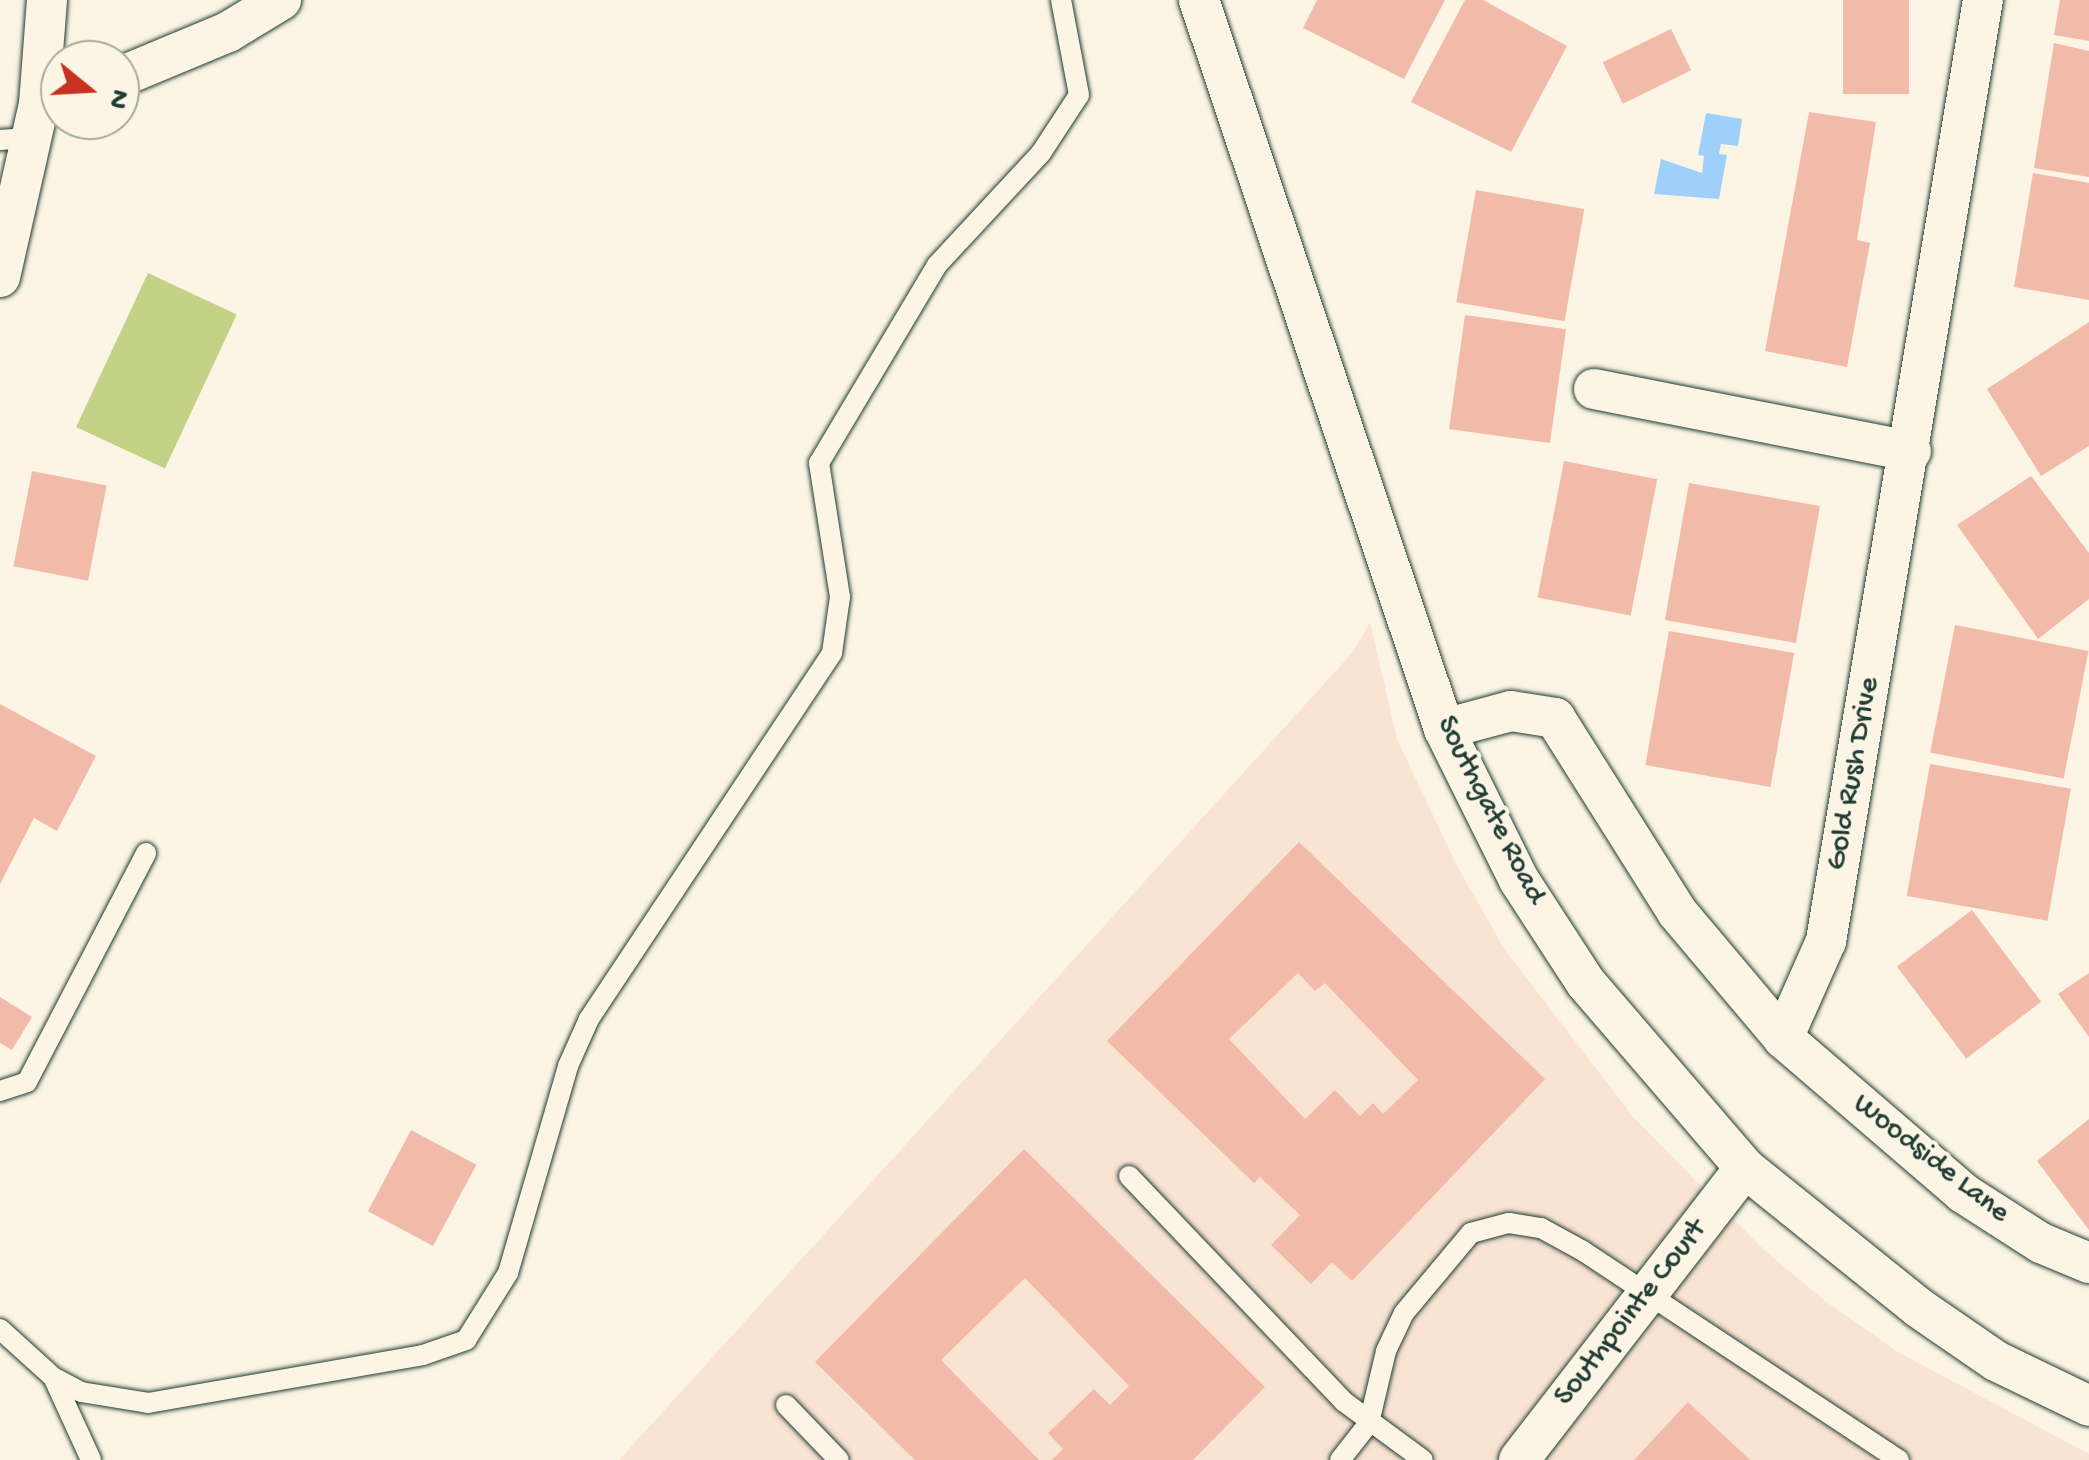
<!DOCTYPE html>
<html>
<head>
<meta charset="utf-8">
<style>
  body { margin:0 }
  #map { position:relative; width:2089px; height:1460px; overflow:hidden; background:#fcf5e5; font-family:"Gochi Hand",sans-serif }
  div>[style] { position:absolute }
  .built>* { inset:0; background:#f9e3d3 }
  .green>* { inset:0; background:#c3d287; transform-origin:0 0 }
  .water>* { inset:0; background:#9ed0fb }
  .building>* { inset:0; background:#f2baa8; transform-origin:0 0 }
  .roads { filter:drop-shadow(0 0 2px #1f3d34) drop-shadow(0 0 2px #1f3d34) }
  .lane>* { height:20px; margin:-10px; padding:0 10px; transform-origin:10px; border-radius:10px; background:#fcf5e5 }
  .street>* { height:40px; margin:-20px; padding:0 20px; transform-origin:20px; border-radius:20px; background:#fcf5e5 }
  span { translate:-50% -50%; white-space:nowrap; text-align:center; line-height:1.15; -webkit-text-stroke:8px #fcf5e5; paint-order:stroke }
  .street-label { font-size:30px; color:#1f3d34 }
  .north { position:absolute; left:40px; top:40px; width:100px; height:100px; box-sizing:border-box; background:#fcf5e5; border:2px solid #a4ab9e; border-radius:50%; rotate:108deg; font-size:28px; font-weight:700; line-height:40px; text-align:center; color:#1f3d34 }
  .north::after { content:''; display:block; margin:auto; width:35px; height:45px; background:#c8321e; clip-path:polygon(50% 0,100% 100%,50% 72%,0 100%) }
</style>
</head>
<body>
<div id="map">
  <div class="built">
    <i style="clip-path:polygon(1370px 622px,1397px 739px,1456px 864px,1505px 950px,1634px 1118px,1763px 1249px,1825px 1301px,1898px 1352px,2089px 1454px,2089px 1460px,619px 1460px,1353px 652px)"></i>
  </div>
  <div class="green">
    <i style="left:148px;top:273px;width:98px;height:170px;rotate:25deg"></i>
  </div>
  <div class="water">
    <i style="clip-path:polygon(1706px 113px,1742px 119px,1738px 146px,1721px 144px,1719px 154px,1727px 155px,1719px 199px,1654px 194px,1661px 159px,1702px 173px,1704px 156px,1698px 155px)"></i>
  </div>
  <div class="building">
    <i style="clip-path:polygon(1317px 0,1445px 0,1404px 79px,1303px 28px)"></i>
    <i style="clip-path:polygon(1465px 0,1483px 0,1567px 46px,1511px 152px,1411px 102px)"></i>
    <i style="left:1843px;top:0;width:66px;height:94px"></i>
    <i style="clip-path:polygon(2060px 0,2089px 0,2089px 41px,2054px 35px)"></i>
    <i style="left:1671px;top:29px;width:46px;height:76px;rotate:64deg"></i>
    <i style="clip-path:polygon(2054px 43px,2089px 51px,2089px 177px,2034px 168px)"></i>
    <i style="clip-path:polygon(1809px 112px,1876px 122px,1857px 240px,1870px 243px,1847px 367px,1765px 351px)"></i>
    <i style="clip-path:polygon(2033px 173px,2089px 183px,2089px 300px,2014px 287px)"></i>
    <i style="left:1476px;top:190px;width:110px;height:114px;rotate:10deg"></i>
    <i style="left:1465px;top:315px;width:102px;height:115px;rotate:8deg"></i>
    <i style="clip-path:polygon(2089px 322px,2089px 446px,2041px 476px,1987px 389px)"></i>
    <i style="left:1564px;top:461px;width:95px;height:139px;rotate:11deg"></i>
    <i style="left:32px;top:471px;width:76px;height:97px;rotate:11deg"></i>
    <i style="clip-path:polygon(2031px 476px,2089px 553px,2089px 599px,2038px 639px,1957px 525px)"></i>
    <i style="left:1689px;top:483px;width:133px;height:139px;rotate:10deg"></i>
    <i style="left:1955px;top:625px;width:136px;height:130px;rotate:11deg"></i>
    <i style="left:1669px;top:631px;width:127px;height:136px;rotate:10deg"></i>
    <i style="clip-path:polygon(0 704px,96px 756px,57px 831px,34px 818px,0 884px)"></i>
    <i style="left:1930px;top:764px;width:143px;height:134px;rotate:10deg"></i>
    <i style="clip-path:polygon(evenodd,1299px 842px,1545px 1079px,1352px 1281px,1332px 1262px,1311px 1284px,1271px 1245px,1300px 1215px,1260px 1177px,1254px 1183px,1107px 1041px,1299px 842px,1298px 973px,1315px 991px,1325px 983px,1418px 1080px,1383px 1114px,1373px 1103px,1360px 1116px,1335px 1090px,1305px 1119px,1229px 1039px,1298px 973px)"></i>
    <i style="left:1972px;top:910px;width:115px;height:94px;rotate:53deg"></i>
    <i style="clip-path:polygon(2089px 973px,2089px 1037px,2058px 994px)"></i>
    <i style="clip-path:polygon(0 997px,32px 1017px,12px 1050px,0 1043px)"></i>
    <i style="clip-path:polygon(2089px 1119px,2089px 1230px,2037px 1161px)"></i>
    <i style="left:411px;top:1130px;width:74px;height:92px;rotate:28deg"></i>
    <i style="clip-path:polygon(1024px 1149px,1265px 1387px,1193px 1460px,1052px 1460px,1063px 1449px,1048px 1433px,1094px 1389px,1110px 1405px,1129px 1386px,1025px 1278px,941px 1360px,1039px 1460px,915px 1460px,815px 1362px)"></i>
    <i style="clip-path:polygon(1688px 1402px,1750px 1460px,1634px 1460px)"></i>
  </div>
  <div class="roads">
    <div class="lane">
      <i style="left:0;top:140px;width:31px;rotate:-4deg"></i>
      <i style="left:0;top:1091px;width:28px;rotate:-18deg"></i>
      <i style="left:27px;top:1082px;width:258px;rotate:-62.5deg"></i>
      <i style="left:1129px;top:1176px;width:311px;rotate:46.4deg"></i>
      <i style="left:1343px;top:1401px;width:99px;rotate:36.4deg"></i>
      <i style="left:0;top:1329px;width:72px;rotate:42.2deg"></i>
      <i style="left:53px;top:1377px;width:32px;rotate:28deg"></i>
      <i style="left:81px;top:1392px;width:68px;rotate:9.3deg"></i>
      <i style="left:148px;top:1403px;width:279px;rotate:-9.9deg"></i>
      <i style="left:423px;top:1355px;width:46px;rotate:-19.2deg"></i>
      <i style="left:466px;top:1340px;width:79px;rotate:-57.9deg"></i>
      <i style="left:508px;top:1273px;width:216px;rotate:-73.8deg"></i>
      <i style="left:568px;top:1066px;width:51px;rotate:-65.9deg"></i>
      <i style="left:589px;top:1019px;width:439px;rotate:-56.4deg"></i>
      <i style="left:832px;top:653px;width:57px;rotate:-81.9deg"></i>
      <i style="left:840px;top:597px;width:136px;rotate:-98.9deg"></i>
      <i style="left:819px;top:463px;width:230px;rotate:-59.2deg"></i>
      <i style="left:937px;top:265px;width:153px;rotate:-47.1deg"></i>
      <i style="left:1041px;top:153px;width:69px;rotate:-56.8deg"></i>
      <i style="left:1079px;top:95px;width:97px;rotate:-100.7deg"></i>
      <i style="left:54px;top:1379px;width:89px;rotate:65.4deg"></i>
      <i style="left:786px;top:1405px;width:76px;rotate:46.1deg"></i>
      <i style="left:1340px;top:1460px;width:47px;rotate:-51.9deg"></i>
      <i style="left:1369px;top:1423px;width:74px;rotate:-76.7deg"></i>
      <i style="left:1386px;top:1351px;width:42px;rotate:-64.7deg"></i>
      <i style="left:1404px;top:1313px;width:104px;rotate:-50.1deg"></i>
      <i style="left:1471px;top:1233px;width:39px;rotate:-15deg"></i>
      <i style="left:1509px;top:1223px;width:32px;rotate:9deg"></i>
      <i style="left:1541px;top:1228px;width:48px;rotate:28.7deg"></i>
      <i style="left:1583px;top:1251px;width:379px;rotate:33.5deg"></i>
    </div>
    <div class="street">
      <i style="left:1199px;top:0;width:769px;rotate:71.42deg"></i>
      <i style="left:1444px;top:729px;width:169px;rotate:63.6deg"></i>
      <i style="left:1519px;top:880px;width:123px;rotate:57deg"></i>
      <i style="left:1586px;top:983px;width:244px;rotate:49.3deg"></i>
      <i style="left:1745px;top:1168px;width:223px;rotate:38.8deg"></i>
      <i style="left:1919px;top:1308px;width:93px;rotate:34.5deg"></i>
      <i style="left:1996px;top:1361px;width:103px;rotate:25.8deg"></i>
      <i style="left:120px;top:77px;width:117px;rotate:-22.6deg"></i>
      <i style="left:228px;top:32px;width:62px;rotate:-31.1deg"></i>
      <i style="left:0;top:277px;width:177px;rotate:-77.3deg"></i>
      <i style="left:39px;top:104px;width:104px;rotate:-85.6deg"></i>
      <i style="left:1594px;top:389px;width:323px;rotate:11.1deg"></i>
      <i style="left:1444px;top:729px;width:69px;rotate:-15deg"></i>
      <i style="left:1511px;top:711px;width:45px;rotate:9deg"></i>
      <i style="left:1555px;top:718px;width:229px;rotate:57.8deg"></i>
      <i style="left:1677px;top:912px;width:165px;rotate:49.9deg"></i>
      <i style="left:1783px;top:1038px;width:238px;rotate:40.7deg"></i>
      <i style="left:1963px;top:1193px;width:93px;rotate:32.7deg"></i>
      <i style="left:2041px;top:1243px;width:52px;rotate:22.6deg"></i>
      <i style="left:1783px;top:1038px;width:106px;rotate:-66.1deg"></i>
      <i style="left:1826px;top:941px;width:954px;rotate:-80.53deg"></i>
      <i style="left:1519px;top:1460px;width:369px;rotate:-52.3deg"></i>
    </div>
  </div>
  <div class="street-label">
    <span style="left:1855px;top:774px;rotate:-80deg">Gold Rush Drive</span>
    <span style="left:1489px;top:811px;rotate:63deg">Southgate Road</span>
    <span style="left:1930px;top:1160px;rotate:38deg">Woodside Lane</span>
    <span style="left:1632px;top:1314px;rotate:-52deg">Southpointe Court</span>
  </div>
  <div class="north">N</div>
</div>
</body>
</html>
